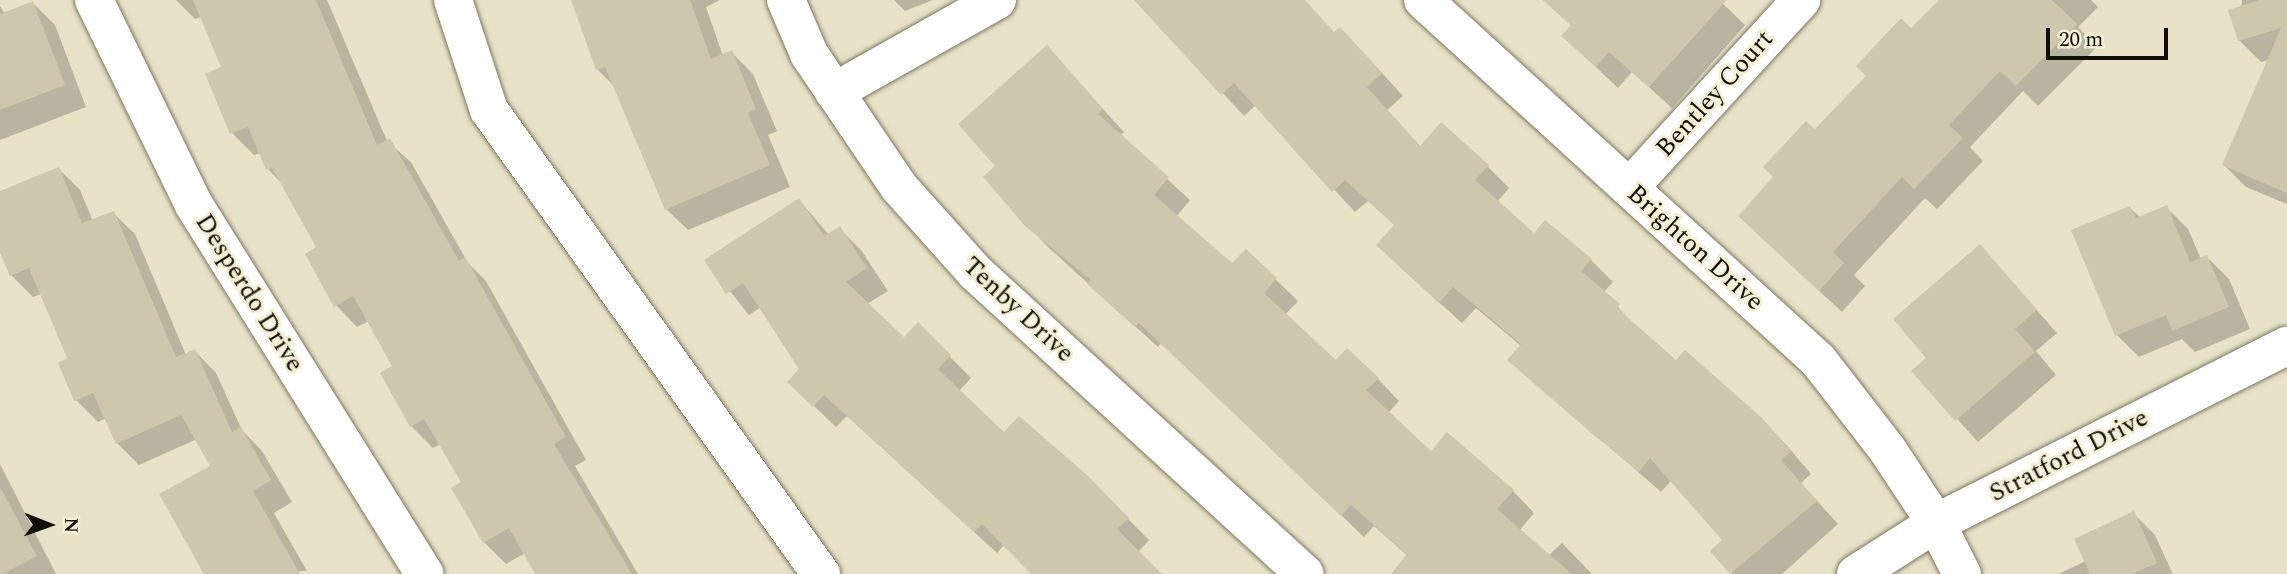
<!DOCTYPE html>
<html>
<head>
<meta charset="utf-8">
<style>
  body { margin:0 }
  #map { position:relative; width:2287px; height:574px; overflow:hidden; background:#e8e2c8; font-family:Spectral,serif }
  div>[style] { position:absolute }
  .shadow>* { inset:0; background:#0003 }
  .building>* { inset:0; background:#cdc7ae }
  .roads { filter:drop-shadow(0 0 2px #7e7861) drop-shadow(0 0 2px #7e7861) }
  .minor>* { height:38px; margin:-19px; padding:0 19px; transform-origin:19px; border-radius:19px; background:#fff }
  span { translate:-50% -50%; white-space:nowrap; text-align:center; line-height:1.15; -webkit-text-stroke:6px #f5efd5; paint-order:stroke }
  .street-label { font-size:26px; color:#100e06 }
  .north { position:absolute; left:14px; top:490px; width:70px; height:70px; -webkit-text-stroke:5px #f5efd5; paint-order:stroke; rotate:91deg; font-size:19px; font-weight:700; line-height:28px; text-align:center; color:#100e06 }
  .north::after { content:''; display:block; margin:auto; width:24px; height:32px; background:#100e06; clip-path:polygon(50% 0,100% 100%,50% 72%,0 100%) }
  .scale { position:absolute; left:2046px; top:28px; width:122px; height:32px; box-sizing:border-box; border:4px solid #100e06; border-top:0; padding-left:9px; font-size:21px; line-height:24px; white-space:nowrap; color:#100e06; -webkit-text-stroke:5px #f5efd5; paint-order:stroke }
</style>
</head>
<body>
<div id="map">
  <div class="shadow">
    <i style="clip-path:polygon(176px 0,327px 0,387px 141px,411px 162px,468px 263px,486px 281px,586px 460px,575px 466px,638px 574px,537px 574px,525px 553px,506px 564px,484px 542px,463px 483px,441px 444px,433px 448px,411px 426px,394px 367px,369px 321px,357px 327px,336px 305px,319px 248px,284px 186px,268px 169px,261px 153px,254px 155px,232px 133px,207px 75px,223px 68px,201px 17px,195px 19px)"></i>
    <i style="clip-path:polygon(592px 0,720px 0,706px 7px,723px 56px,731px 52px,753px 74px,777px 131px,768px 135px,790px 187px,688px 230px,666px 209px,616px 88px,597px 69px)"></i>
    <i style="clip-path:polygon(894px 0,933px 0,905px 11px)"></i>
    <i style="clip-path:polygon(1159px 0,1304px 0,1335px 34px,1362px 51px,1403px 96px,1387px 110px,1421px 147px,1487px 166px,1509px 188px,1497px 202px,1534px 236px,1545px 222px,1591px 260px,1613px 282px,1604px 292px,1638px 329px,1676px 363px,1760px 418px,1783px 441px,1811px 474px,1801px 483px,1838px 524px,1782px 574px,1733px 574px,1712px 551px,1724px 540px,1672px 480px,1661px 492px,1510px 360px,1521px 346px,1476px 308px,1462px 323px,1400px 267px,1378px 245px,1396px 226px,1368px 201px,1355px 212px,1256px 105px,1244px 116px,1147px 11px)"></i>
    <i style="clip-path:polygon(1543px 0,1719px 0,1745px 25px,1672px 108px,1632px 72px,1618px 88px,1563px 36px,1572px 26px)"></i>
    <i style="clip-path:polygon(1941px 0,2091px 0,2098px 7px,2078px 27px,2097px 47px,2038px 106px,2023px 91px,1970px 147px,1983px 161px,1937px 209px,1925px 198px,1854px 275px,1865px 286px,1842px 312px,1762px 238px,1815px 132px)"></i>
    <i style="clip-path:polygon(2242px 0,2287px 0,2287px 204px,2246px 187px,2224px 165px,2269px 60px,2261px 62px,2239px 40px)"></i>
    <i style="clip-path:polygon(33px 3px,55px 25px,86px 107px,0 140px,0 6px,5px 14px)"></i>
    <i style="clip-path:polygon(1047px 48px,1124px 132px,1120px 136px,1190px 200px,1176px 217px,1232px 266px,1246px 251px,1298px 301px,1285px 315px,1336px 363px,1378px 379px,1399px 401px,1388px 413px,1431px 454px,1513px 491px,1534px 513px,1519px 531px,1548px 556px,1562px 543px,1592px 574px,1405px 574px,1408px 556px,1374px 526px,1364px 537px,1161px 343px,1158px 347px,1049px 248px,1027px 225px,998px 166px)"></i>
    <i style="clip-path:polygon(59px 169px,80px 190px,93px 221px,113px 213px,135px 234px,186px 355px,195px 351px,216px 373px,242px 430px,262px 451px,292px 502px,274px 513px,307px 571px,208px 574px,213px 466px,197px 439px,139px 465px,117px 443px,106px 418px,98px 422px,76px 400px,69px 359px,41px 294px,33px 297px,11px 275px,0 248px,0 193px)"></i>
    <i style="clip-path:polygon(799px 200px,829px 235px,839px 228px,861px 250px,888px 291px,867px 304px,904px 339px,918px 325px,971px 378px,959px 391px,1004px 434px,1085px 476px,1149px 540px,1138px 552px,1160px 574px,1033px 574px,1004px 545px,997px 553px,847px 416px,836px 427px,789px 382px,802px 369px,761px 307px,749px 315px,706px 261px)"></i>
    <i style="clip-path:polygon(2166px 207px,2188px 229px,2201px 259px,2207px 257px,2229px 279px,2250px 329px,2195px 352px,2182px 339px,2139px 357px,2117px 335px,2130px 208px,2141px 218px)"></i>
    <i style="clip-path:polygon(1980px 246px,2057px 333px,2036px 351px,2056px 375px,1978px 442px,1914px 371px,1929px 358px)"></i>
    <i style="clip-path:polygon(0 464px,56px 574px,0 574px)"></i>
    <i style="clip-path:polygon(2133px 513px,2155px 535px,2173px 574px,2058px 574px,2086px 561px)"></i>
  </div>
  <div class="building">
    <i style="clip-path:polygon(193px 0,316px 0,377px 145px,390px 138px,459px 261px,465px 257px,566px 437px,554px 444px,632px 574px,535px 574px,509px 528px,483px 543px,451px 488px,461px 482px,424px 419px,410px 427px,380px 373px,392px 366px,353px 296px,334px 307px,305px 254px,316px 247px,272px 168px,266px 170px,248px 127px,230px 134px,205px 74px,221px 67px)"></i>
    <i style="clip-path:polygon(571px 0,690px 0,711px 59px,732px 50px,756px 109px,748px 113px,770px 165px,665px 210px,605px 67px,596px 70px)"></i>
    <i style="clip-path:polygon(1134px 0,1305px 0,1334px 32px,1340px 27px,1382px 73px,1367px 87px,1420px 146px,1441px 122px,1489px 165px,1475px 180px,1534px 233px,1545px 220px,1592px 259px,1581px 271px,1620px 304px,1617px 308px,1676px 360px,1685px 350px,1761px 417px,1791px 451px,1781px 460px,1817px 501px,1730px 574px,1710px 551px,1722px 540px,1650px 458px,1639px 472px,1589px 431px,1507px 360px,1521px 344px,1453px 287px,1439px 303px,1376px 245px,1394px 225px,1345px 180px,1332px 192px,1234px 83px,1221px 95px)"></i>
    <i style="clip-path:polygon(1543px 0,1727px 0,1649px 87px,1609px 52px,1596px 67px,1561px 36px,1571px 25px)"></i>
    <i style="clip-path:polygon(1939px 0,2052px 0,2077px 24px,2016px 86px,2000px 71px,1949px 125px,1963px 138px,1914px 189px,1902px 177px,1833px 252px,1844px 263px,1819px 291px,1738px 216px,1773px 177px,1763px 167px,1806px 121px,1815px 129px,1866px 76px,1856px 66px,1901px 18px,1911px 28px)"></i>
    <i style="clip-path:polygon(2259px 0,2287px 0,2287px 193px,2222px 165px,2281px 28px,2238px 41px,2228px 10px)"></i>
    <i style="clip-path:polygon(33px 1px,65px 85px,0 110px,0 14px)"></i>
    <i style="clip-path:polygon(1047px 45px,1103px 109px,1098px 114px,1169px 177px,1154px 195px,1232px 263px,1246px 249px,1277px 278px,1264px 293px,1336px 360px,1347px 348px,1379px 378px,1366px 390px,1431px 451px,1447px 432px,1514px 490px,1497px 509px,1572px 574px,1391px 574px,1407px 554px,1351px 505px,1341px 516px,1139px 323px,1135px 327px,1087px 284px,1091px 280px,1025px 226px,983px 177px,995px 166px,958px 124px)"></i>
    <i style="clip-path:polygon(59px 167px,82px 223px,114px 211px,176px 357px,195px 349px,232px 432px,241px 427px,271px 480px,253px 491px,300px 574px,204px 574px,159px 494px,210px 466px,181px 415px,116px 444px,93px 393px,74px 401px,58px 363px,67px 358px,29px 268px,10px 276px,0 253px,0 191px)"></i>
    <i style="clip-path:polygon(799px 198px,824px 236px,840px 226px,867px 268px,846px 282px,904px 337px,918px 322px,951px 355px,938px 369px,1004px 432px,1019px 416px,1087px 475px,1129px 518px,1117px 529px,1162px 574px,1031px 574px,982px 524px,974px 532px,824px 395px,813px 407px,787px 382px,799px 369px,743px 283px,726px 294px,704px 260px)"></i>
    <i style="clip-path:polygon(2167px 205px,2190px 262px,2207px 255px,2229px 307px,2172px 331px,2166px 315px,2115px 336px,2071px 230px,2130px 206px,2136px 218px)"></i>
    <i style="clip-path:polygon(1980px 244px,2037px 310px,2015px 329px,2035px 352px,1955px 421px,1911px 371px,1926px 358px,1893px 319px)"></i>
    <i style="clip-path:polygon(0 487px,37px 556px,3px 574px,0 574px)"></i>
    <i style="clip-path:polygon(2134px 511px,2157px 563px,2132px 574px,2090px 574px,2074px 539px)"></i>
  </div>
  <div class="roads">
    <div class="minor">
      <i style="left:94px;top:0;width:228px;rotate:64deg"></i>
      <i style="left:194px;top:205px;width:435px;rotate:58deg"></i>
      <i style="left:453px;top:0;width:116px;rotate:71.9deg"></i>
      <i style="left:489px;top:110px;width:571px;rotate:54.42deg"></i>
      <i style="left:786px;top:0;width:59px;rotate:66.9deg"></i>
      <i style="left:809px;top:54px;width:161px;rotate:55.9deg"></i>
      <i style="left:899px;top:187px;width:114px;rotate:48.2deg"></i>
      <i style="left:975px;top:272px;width:447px;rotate:42.5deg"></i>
      <i style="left:1423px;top:0;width:534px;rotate:42.35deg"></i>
      <i style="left:1818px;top:360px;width:113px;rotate:52.2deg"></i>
      <i style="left:1887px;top:449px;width:89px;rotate:56.5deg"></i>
      <i style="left:1936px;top:523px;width:57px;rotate:63deg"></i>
      <i style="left:834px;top:92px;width:187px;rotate:-29.4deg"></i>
      <i style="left:1629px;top:188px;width:255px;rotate:-47.5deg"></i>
      <i style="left:1856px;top:574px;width:95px;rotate:-32.5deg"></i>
      <i style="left:1936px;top:523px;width:393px;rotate:-26.8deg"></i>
    </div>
  </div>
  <div class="street-label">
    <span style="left:1715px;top:94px;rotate:-48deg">Bentley Court</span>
    <span style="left:1695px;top:248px;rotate:42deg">Brighton Drive</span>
    <span style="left:249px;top:293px;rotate:58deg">Desperdo Drive</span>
    <span style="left:1018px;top:310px;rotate:43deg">Tenby Drive</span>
    <span style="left:2069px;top:456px;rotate:-27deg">Stratford Drive</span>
  </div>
  <div class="north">N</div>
  <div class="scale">20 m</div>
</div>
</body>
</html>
